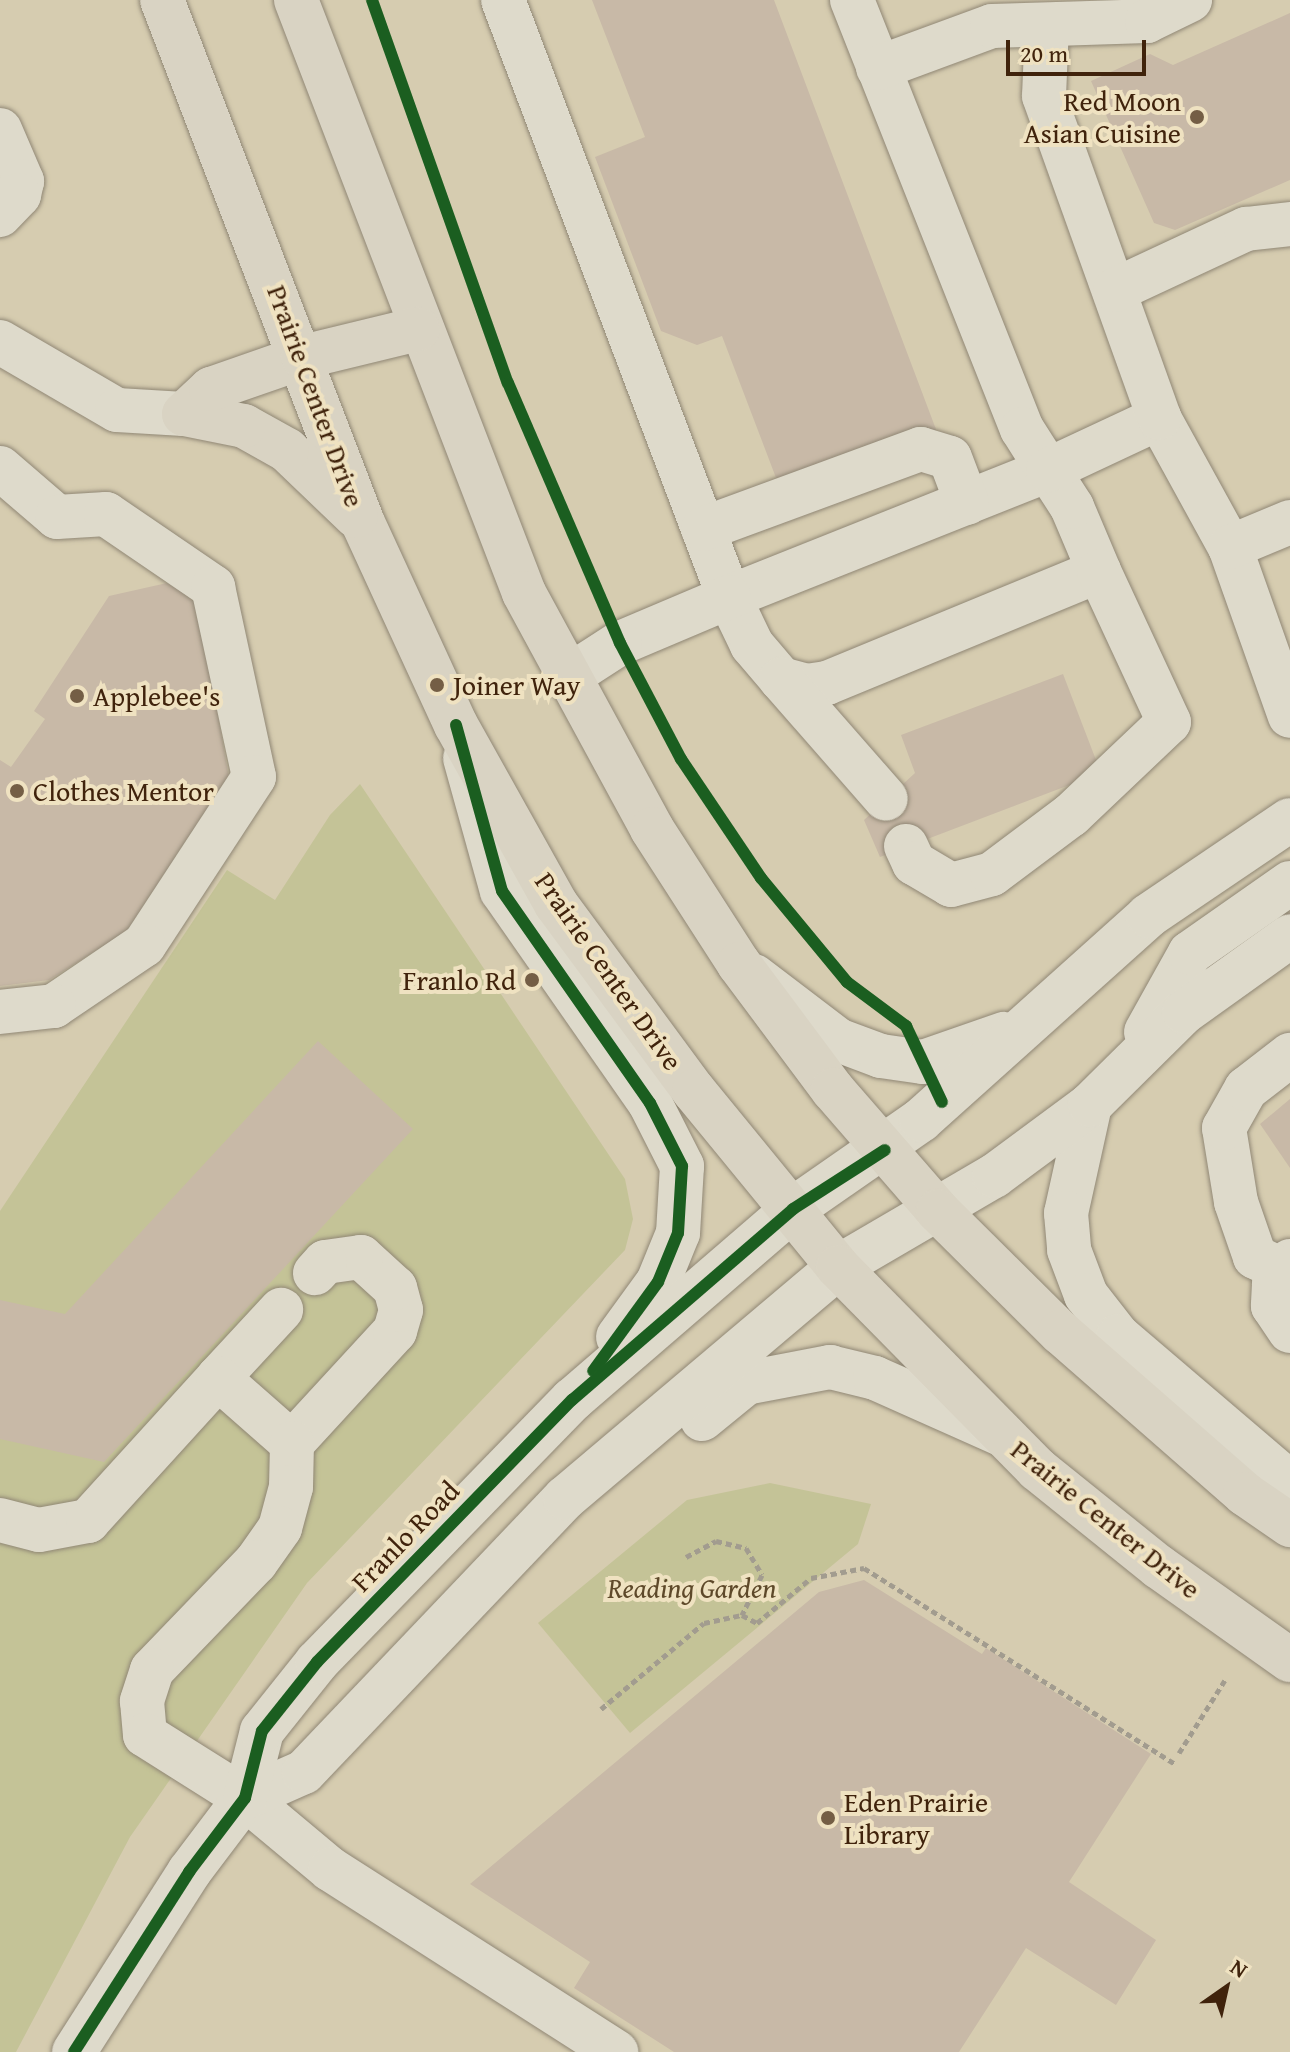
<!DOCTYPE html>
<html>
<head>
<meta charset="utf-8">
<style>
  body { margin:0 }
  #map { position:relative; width:1290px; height:2052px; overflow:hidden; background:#d6ccb0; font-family:"Gentium Book Plus",serif }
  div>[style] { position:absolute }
  .green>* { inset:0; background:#c4c397 }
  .building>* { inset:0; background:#c8b9a7 }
  .path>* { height:5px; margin-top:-2.5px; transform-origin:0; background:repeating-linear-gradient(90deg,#a29c8f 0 6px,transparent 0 10px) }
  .roads { filter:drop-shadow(0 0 2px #908775) drop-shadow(0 0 2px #908775) }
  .minor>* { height:44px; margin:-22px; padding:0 22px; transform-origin:22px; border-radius:22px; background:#dedacb }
  .major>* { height:44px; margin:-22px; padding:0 22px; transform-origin:22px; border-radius:22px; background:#d9d3c3 }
  .cycleway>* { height:12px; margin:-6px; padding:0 6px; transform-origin:6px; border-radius:6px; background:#1b5e20 }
  .dots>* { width:22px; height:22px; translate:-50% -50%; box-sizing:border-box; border:4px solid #efe2c1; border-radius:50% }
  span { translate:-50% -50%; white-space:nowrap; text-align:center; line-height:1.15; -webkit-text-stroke:8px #efe2c1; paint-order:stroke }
  .poi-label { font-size:28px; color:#40230c }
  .right { translate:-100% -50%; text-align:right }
  .left { translate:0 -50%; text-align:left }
  .street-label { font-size:28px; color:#40230c }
  .park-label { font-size:28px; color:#5e492a; font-style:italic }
  .north { position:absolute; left:1186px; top:1948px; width:80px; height:80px; -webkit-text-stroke:6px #efe2c1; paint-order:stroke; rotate:34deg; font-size:22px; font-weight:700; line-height:32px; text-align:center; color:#40230c }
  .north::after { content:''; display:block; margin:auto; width:28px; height:36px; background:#40230c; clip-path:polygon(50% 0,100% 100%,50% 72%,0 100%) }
  .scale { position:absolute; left:1006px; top:40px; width:140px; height:36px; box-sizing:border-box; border:4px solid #40230c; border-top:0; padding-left:10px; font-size:24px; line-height:28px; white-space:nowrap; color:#40230c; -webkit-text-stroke:6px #efe2c1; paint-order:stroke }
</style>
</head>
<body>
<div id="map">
  <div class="green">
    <i style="clip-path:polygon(360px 784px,625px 1179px,633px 1219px,625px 1250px,307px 1583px,130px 1837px,16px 2052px,0 2052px,0 1211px,227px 870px,275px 900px,330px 815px)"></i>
    <i style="clip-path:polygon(770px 1483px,871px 1504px,858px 1544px,630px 1733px,538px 1623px,687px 1500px)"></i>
  </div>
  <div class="building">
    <i style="clip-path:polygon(592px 0,774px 0,937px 432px,781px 491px,722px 336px,697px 345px,661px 331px,595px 157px,645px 137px)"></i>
    <i style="clip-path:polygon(1290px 13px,1290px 180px,1175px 230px,1154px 223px,1091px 81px,1150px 54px,1173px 65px)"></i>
    <i style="clip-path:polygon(167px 583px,198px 602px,229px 778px,129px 930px,49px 980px,0 986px,0 760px,11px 767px,45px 719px,34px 711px,109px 596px)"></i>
    <i style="clip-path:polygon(1063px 674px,1101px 773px,880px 857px,864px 820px,915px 773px,901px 735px)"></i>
    <i style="clip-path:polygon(318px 1041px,413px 1129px,104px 1462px,0 1439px,0 1300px,65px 1314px)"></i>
    <i style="clip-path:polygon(1290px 1099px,1290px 1168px,1260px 1124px)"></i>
    <i style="clip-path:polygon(864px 1580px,982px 1654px,986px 1648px,1151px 1754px,1069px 1882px,1156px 1940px,1116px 2005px,1026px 1948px,959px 2052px,674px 2052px,574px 1988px,590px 1962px,470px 1884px,819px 1592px)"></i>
  </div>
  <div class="path">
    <i style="left:686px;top:1557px;width:34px;rotate:-28deg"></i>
    <i style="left:716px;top:1541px;width:31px;rotate:13deg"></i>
    <i style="left:746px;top:1548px;width:31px;rotate:59deg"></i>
    <i style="left:762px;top:1575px;width:45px;rotate:116.6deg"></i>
    <i style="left:601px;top:1709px;width:134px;rotate:-39.9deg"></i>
    <i style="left:704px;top:1623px;width:39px;rotate:-12deg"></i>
    <i style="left:742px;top:1615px;width:17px;rotate:28deg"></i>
    <i style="left:757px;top:1623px;width:70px;rotate:-39.8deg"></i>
    <i style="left:811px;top:1578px;width:54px;rotate:-10.7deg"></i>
    <i style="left:864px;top:1568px;width:368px;rotate:32.2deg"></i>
    <i style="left:1179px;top:1753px;width:86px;rotate:-57.8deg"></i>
  </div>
  <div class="roads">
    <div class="minor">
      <i style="left:503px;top:0;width:638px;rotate:69.27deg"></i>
      <i style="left:729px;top:597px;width:53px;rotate:64.4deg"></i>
      <i style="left:752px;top:645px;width:45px;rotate:49.5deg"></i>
      <i style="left:781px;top:679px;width:27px;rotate:15deg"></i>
      <i style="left:807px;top:686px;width:20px;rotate:-9deg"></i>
      <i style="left:827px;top:683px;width:294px;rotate:-22.4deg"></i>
      <i style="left:1099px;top:571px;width:69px;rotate:-112.9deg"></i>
      <i style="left:1072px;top:507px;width:44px;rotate:-123deg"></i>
      <i style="left:1048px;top:470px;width:343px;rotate:158.3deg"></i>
      <i style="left:729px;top:597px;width:118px;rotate:157.1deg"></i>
      <i style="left:620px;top:643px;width:64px;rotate:147.1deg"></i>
      <i style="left:852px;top:0;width:461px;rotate:68.4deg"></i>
      <i style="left:1022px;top:429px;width:49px;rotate:57.6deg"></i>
      <i style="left:1048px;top:470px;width:123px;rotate:-25.1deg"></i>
      <i style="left:1159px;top:418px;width:147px;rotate:61.2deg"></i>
      <i style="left:1230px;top:547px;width:179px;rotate:70.5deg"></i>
      <i style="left:1047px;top:25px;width:71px;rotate:92.4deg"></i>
      <i style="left:1044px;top:96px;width:342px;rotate:70.3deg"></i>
      <i style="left:878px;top:68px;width:121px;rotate:-20.2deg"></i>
      <i style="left:992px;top:26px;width:155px;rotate:-1.8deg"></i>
      <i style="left:1147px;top:21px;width:48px;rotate:-26deg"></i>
      <i style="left:0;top:130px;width:56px;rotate:66.7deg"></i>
      <i style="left:22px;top:181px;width:14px;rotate:102deg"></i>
      <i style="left:19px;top:195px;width:28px;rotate:134deg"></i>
      <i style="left:1115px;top:290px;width:145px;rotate:-25deg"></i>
      <i style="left:1246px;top:229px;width:44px;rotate:-6.5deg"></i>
      <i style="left:0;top:342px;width:135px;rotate:30.2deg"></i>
      <i style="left:117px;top:410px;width:67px;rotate:3.4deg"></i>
      <i style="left:0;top:468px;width:75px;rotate:40.7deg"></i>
      <i style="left:57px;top:517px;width:49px;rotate:-3.5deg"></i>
      <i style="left:106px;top:514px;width:130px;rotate:34.3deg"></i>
      <i style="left:213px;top:587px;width:194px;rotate:77.8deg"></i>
      <i style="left:254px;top:777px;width:201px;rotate:123.2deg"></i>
      <i style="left:144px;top:945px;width:109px;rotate:145.9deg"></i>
      <i style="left:54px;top:1006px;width:54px;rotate:173.7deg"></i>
      <i style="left:703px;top:529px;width:232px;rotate:-20.2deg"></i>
      <i style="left:921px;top:449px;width:30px;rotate:17deg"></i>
      <i style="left:950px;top:458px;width:48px;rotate:69.3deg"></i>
      <i style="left:1230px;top:547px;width:65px;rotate:-22.6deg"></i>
      <i style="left:781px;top:679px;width:159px;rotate:48.8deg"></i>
      <i style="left:465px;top:758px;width:138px;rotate:74.5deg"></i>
      <i style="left:502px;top:891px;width:259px;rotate:55.1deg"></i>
      <i style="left:650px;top:1103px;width:71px;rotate:63.1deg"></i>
      <i style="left:682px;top:1166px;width:67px;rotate:93.4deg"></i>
      <i style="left:678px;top:1233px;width:53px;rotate:112.2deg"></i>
      <i style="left:658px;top:1282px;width:68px;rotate:126deg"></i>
      <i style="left:906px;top:846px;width:19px;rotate:65deg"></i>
      <i style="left:914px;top:863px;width:43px;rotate:30.7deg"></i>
      <i style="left:951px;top:885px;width:42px;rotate:-15deg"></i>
      <i style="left:992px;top:874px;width:99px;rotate:-36.8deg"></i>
      <i style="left:1071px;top:815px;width:135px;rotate:-43.5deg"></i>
      <i style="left:1169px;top:722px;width:166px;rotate:-114.9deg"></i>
      <i style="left:754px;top:976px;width:106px;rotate:37.3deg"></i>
      <i style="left:838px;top:1040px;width:46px;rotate:20.4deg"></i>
      <i style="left:881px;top:1056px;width:42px;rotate:8.1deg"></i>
      <i style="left:923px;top:1062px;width:86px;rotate:-19.1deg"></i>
      <i style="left:1146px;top:1032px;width:90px;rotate:-60.9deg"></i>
      <i style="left:1190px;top:953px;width:122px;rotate:-35deg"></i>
      <i style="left:1090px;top:1105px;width:111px;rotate:102.5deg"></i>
      <i style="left:1066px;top:1213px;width:37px;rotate:85deg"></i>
      <i style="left:1069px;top:1250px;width:48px;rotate:69.3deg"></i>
      <i style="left:1086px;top:1295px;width:52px;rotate:52deg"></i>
      <i style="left:1118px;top:1336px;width:226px;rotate:40.5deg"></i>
      <i style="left:1290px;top:1261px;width:28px;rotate:125deg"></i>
      <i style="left:1274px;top:1284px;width:22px;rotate:93deg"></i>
      <i style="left:1273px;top:1306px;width:30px;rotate:56deg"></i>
      <i style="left:1280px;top:1269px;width:28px;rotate:-154deg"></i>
      <i style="left:1255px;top:1257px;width:58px;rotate:-109.1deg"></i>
      <i style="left:1236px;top:1202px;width:75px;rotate:-99.2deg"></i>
      <i style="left:1224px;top:1128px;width:45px;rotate:-60.6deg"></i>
      <i style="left:1246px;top:1089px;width:56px;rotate:-37.7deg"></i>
      <i style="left:218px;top:1378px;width:93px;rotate:-47.2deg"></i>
      <i style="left:702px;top:1419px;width:57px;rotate:-39.3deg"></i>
      <i style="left:746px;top:1383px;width:86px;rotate:-10.8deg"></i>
      <i style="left:830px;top:1367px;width:46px;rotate:13.7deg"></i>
      <i style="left:875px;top:1378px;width:140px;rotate:24deg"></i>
      <i style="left:292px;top:1443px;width:152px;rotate:-47.4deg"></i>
      <i style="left:395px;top:1331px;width:22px;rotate:-74deg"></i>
      <i style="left:401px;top:1310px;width:23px;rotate:-105deg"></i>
      <i style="left:395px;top:1288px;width:46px;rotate:-137.6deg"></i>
      <i style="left:361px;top:1257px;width:36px;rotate:172deg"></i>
      <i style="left:325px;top:1262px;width:15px;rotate:132deg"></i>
      <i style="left:0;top:1520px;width:40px;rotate:14.4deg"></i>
      <i style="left:39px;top:1530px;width:50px;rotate:-10.4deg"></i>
      <i style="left:88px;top:1521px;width:193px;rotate:-47.7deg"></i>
      <i style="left:218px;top:1378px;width:98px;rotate:41.3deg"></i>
      <i style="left:292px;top:1443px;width:44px;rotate:91.3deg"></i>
      <i style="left:291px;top:1487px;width:42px;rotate:105deg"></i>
      <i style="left:280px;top:1528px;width:42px;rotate:125.2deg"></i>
      <i style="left:256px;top:1562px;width:150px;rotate:133.9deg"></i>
      <i style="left:152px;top:1670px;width:33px;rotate:108deg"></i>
      <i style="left:142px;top:1701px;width:34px;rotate:85deg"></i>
      <i style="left:145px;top:1735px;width:118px;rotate:32.2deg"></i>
      <i style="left:245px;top:1798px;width:111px;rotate:39.9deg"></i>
      <i style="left:330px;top:1869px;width:340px;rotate:32.6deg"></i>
      <i style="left:245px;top:1798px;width:64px;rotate:-23.8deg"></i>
      <i style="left:304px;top:1772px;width:378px;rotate:-46.4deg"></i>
      <i style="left:565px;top:1498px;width:358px;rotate:-40.2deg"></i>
      <i style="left:838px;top:1267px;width:181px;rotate:-30.3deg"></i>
      <i style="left:994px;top:1176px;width:119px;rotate:-36.5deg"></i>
      <i style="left:1090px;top:1105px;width:132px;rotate:-44.7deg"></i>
      <i style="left:1184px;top:1012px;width:130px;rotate:-35.6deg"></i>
      <i style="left:74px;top:2052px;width:214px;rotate:-57.4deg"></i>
      <i style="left:189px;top:1872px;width:93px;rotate:-52.9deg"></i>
      <i style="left:245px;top:1798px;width:69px;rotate:-75.8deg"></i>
      <i style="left:262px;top:1731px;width:88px;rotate:-51.4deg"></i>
      <i style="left:317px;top:1662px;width:366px;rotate:-45.8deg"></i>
      <i style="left:572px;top:1400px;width:292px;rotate:-40.8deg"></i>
      <i style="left:793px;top:1209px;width:156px;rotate:-34.8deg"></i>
      <i style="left:921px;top:1120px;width:305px;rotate:-41.9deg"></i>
      <i style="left:1148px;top:916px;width:171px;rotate:-34.1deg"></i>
    </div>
    <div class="major">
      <i style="left:162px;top:0;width:560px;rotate:68.98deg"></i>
      <i style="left:363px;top:523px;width:222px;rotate:65.3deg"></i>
      <i style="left:456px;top:725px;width:205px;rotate:60.8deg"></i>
      <i style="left:556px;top:904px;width:232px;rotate:53.6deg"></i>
      <i style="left:694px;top:1091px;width:227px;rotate:50.7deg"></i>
      <i style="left:838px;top:1267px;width:284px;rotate:45.4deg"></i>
      <i style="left:1037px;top:1469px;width:156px;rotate:38.8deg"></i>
      <i style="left:1159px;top:1567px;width:161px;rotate:35.4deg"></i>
      <i style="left:296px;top:0;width:635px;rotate:68.97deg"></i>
      <i style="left:524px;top:593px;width:268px;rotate:61.5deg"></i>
      <i style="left:652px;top:829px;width:161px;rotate:57.2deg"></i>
      <i style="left:739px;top:964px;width:157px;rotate:53.3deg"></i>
      <i style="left:833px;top:1090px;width:160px;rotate:49deg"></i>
      <i style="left:938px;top:1211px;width:172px;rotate:44.8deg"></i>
      <i style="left:1060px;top:1332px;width:246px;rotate:41.2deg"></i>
      <i style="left:1245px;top:1494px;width:55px;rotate:34.6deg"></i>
      <i style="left:356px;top:516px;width:95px;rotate:-136.3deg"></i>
      <i style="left:287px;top:450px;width:49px;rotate:-150.8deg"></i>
      <i style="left:244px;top:426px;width:61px;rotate:-168.7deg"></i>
      <i style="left:184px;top:414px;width:37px;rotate:-43deg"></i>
      <i style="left:211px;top:389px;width:97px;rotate:-19.2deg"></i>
      <i style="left:303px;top:357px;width:118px;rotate:-13.7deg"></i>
    </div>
  </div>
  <div class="cycleway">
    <i style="left:372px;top:0;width:406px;rotate:70.5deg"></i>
    <i style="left:508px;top:383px;width:283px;rotate:66.7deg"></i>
    <i style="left:620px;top:643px;width:131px;rotate:62.3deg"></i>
    <i style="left:681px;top:759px;width:143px;rotate:56.1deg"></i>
    <i style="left:761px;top:878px;width:135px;rotate:50.4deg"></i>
    <i style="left:847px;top:982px;width:74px;rotate:36.7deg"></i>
    <i style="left:906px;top:1026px;width:84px;rotate:64.7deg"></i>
    <i style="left:456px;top:725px;width:172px;rotate:74.5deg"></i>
    <i style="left:502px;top:891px;width:259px;rotate:55.1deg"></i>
    <i style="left:650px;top:1103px;width:71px;rotate:63.1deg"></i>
    <i style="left:682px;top:1166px;width:67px;rotate:93.4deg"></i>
    <i style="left:678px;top:1233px;width:53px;rotate:112.2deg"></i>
    <i style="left:658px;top:1282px;width:110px;rotate:126.1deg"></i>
    <i style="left:74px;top:2052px;width:214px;rotate:-57.4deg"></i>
    <i style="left:189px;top:1872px;width:93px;rotate:-52.9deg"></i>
    <i style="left:245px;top:1798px;width:69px;rotate:-75.8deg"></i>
    <i style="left:262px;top:1731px;width:88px;rotate:-51.4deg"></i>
    <i style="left:317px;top:1662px;width:366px;rotate:-45.8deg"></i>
    <i style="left:572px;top:1400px;width:292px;rotate:-40.8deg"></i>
    <i style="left:793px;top:1209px;width:109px;rotate:-32.7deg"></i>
  </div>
  <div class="dots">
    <i style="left:1197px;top:117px;background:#745e45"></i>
    <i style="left:437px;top:685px;background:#745e45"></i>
    <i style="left:77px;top:696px;background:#745e45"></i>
    <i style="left:17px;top:791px;background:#745e45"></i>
    <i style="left:532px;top:980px;background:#745e45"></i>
    <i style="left:828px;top:1818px;background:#745e45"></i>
  </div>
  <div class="poi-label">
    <span class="right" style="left:1181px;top:117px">Red Moon<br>Asian Cuisine</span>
    <span class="left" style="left:453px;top:685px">Joiner Way</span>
    <span class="left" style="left:93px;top:696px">Applebee's</span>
    <span class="left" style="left:33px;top:791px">Clothes Mentor</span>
    <span class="right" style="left:516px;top:980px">Franlo Rd</span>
    <span class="left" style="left:844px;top:1818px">Eden Prairie<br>Library</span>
  </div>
  <div class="street-label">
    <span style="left:316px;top:396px;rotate:70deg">Prairie Center Drive</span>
    <span style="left:609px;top:971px;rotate:55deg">Prairie Center Drive</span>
    <span style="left:1106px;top:1519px;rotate:39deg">Prairie Center Drive</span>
    <span style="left:405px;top:1536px;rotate:-46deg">Franlo Road</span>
  </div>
  <div class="park-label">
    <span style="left:692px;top:1588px">Reading Garden</span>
  </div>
  <div class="north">N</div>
  <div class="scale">20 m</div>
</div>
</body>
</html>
